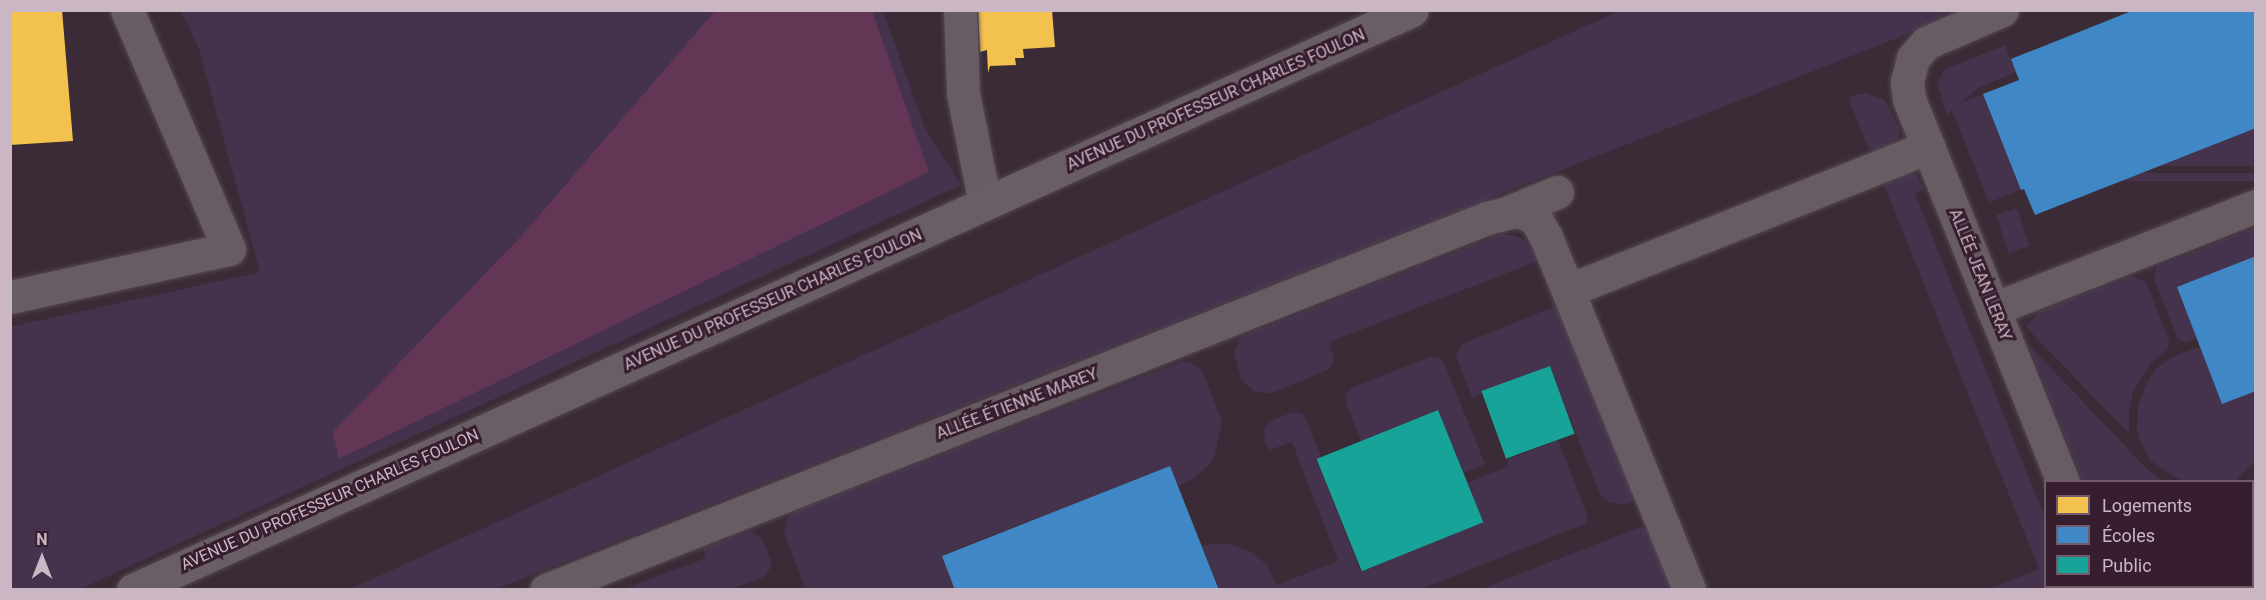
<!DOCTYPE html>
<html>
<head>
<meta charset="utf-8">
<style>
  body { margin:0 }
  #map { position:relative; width:2266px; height:600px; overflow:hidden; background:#3b2b36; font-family:Roboto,sans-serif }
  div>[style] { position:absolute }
  .green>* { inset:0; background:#45334e; transform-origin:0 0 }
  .water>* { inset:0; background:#623654 }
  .homes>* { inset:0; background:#f2c14e }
  .schools>* { inset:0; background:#3f88c5 }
  .public>* { inset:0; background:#17a398; transform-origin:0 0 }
  .roads { filter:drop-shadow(0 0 2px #53474f) drop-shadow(0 0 2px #53474f) }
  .minor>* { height:33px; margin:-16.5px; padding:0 16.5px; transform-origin:16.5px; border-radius:16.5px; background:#685c64 }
  .major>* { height:33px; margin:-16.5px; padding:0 16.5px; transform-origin:16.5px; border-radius:16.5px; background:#6a5e66 }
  span { translate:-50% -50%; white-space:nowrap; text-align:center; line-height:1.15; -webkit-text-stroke:6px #361e2e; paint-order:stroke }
  .street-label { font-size:16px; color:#cbb6c4 }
  .frame { position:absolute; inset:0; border:12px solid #cbb6c4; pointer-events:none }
  .legend { position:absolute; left:2044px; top:480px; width:210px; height:108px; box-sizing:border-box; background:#361e2e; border:2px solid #725b6a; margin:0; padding:8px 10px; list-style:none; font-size:18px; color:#cbb6c4 }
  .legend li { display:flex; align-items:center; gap:12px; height:30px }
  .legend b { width:30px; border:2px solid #725b6a }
  .north { position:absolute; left:12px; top:528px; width:60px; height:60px; -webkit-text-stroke:4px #361e2e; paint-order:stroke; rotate:0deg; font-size:16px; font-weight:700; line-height:24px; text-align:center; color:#cbb6c4 }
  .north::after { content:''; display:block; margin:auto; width:21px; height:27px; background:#cbb6c4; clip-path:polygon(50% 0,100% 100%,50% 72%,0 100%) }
</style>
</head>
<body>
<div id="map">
  <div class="green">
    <i style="clip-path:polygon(181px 11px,717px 11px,524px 233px,928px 172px,872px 11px,883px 11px,925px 129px,961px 185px,80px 589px,11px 589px,10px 327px,260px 272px,199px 49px)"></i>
    <i style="clip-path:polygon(1619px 11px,1966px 11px,496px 589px,348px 590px)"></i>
    <i style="clip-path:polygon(2005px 45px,2016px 72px,1978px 88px,1947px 115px,1937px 84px,1944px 70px)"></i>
    <i style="clip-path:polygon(1865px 93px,1885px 100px,1900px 130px,1898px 138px,1890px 147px,1874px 152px,1868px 147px,1848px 97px)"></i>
    <i style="left:1983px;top:94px;width:103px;height:35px;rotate:68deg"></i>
    <i style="left:2255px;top:128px;width:38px;height:202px;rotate:90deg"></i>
    <i style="clip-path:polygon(1905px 172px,1916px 174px,1924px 190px,1915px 194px,2045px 518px,2046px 586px,2080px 587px,2082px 589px,1990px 589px,2039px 569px,1882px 180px)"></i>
    <i style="left:2255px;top:173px;width:8px;height:185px;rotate:90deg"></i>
    <i style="left:2017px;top:208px;width:40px;height:22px;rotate:72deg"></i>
    <i style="clip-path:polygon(2255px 227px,2255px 256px,2197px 338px,2185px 342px,2178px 339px,2154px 279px,2156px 267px)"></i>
    <i style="clip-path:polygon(1501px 234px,1516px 236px,1529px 243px,1540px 260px,1329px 342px,1334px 360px,1329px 369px,1272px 393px,1255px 392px,1241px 379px,1234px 352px,1240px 337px)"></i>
    <i style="clip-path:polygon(2131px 276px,2146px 281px,2169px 341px,2168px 348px,2151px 363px,2133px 392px,2129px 411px,2129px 434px,2026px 327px,2040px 311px)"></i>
    <i style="clip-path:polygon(1558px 305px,1635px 496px,1632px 501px,1623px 505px,1609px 502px,1600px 494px,1550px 366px,1472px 397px,1456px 356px,1462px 344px)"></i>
    <i style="clip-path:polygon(2028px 344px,2146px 468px,2162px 481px,2083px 481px)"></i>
    <i style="clip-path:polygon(2200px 347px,2255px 391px,2255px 461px,2235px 481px,2185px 481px,2175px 477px,2150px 460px,2140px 441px,2137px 430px,2138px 406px,2148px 381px,2156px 369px,2172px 357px)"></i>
    <i style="clip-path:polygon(1430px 357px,1439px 357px,1444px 363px,1485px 464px,1464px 473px,1438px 410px,1361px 441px,1346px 403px,1346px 395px,1351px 388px)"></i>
    <i style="clip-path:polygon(1181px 362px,1189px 362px,1202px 370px,1222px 421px,1215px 455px,1208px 466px,1192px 479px,1178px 486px,1170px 466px,942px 555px,955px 589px,805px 589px,784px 532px,787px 518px,793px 512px)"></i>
    <i style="clip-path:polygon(1293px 412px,1302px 413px,1306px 420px,1321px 457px,1316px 459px,1361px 572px,1483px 522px,1468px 483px,1509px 466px,1507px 460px,1558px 440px,1587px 515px,1587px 523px,1421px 589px,1219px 589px,1202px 545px,1226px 543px,1250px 551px,1267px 565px,1277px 585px,1338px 561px,1292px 442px,1269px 450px,1265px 441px,1264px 430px,1269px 422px)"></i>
    <i style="clip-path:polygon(1640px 527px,1646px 528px,1673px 590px,1479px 590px)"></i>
    <i style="clip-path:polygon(751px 531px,762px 538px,771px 561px,771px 567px,765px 576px,731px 589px,624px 589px,706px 558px,703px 548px)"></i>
    <i style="left:2127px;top:587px;width:92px;height:4px"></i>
  </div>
  <div class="water">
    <i style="clip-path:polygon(715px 11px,872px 11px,929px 172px,339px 459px,333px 432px,524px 233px)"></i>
  </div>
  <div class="homes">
    <i style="clip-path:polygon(10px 10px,62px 10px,73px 141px,10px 145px)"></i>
    <i style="clip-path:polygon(978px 10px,1052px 10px,1055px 47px,1023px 49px,1024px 58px,1015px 58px,1016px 65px,990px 66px,988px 73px,987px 50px,980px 52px)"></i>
  </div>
  <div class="schools">
    <i style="clip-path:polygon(2134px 10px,2256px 10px,2256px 128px,2035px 215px,2024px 189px,2021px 190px,1983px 94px,2019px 80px,2011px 59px)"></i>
    <i style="clip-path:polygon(2256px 256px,2256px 391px,2222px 404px,2177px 287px)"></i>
    <i style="clip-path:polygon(1170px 466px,1219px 590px,955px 590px,942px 556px)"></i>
  </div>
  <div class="public">
    <i style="left:1550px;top:366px;width:72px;height:73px;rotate:70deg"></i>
    <i style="left:1438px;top:410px;width:121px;height:131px;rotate:68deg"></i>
  </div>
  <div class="roads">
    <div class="minor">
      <i style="left:960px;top:10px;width:83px;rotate:87.9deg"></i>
      <i style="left:963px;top:93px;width:113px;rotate:78.8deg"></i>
      <i style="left:2002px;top:10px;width:83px;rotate:156.5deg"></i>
      <i style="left:1926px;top:43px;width:20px;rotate:131deg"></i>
      <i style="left:1913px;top:58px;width:25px;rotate:104deg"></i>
      <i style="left:1907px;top:82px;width:17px;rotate:83deg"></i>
      <i style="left:1909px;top:99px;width:413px;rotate:68.1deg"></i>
      <i style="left:1509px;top:212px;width:52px;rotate:-22.6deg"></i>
      <i style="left:1569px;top:290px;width:387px;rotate:-21.7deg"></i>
      <i style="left:10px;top:297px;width:224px;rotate:-12.4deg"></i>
      <i style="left:229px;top:249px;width:260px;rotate:-113.1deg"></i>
      <i style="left:1993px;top:309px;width:282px;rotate:-21.4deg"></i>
      <i style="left:2107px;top:586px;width:4px;rotate:76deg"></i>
      <i style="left:546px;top:590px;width:1012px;rotate:-21.57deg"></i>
      <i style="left:1487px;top:218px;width:30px;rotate:-14deg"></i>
      <i style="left:1516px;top:211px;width:15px;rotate:16deg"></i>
      <i style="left:1530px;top:215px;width:9px;rotate:41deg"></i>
      <i style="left:1537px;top:221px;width:18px;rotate:61deg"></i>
      <i style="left:1546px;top:237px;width:381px;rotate:67.9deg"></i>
    </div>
    <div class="major">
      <i style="left:133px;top:590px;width:1404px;rotate:-24.39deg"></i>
    </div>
  </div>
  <div class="street-label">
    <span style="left:1216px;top:100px;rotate:-24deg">AVENUE DU PROFESSEUR CHARLES FOULON</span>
    <span style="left:1980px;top:275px;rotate:68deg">ALLÉE JEAN LERAY</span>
    <span style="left:773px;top:300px;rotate:-24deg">AVENUE DU PROFESSEUR CHARLES FOULON</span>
    <span style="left:1017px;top:404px;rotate:-21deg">ALLÉE ÉTIENNE MAREY</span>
    <span style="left:330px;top:500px;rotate:-24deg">AVENUE DU PROFESSEUR CHARLES FOULON</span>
  </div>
  <div class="frame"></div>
  <ul class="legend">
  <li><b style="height:16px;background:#f2c14e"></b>Logements</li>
  <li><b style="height:16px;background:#3f88c5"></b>Écoles</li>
  <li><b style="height:16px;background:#17a398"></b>Public</li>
  </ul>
  <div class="north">N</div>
</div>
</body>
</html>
